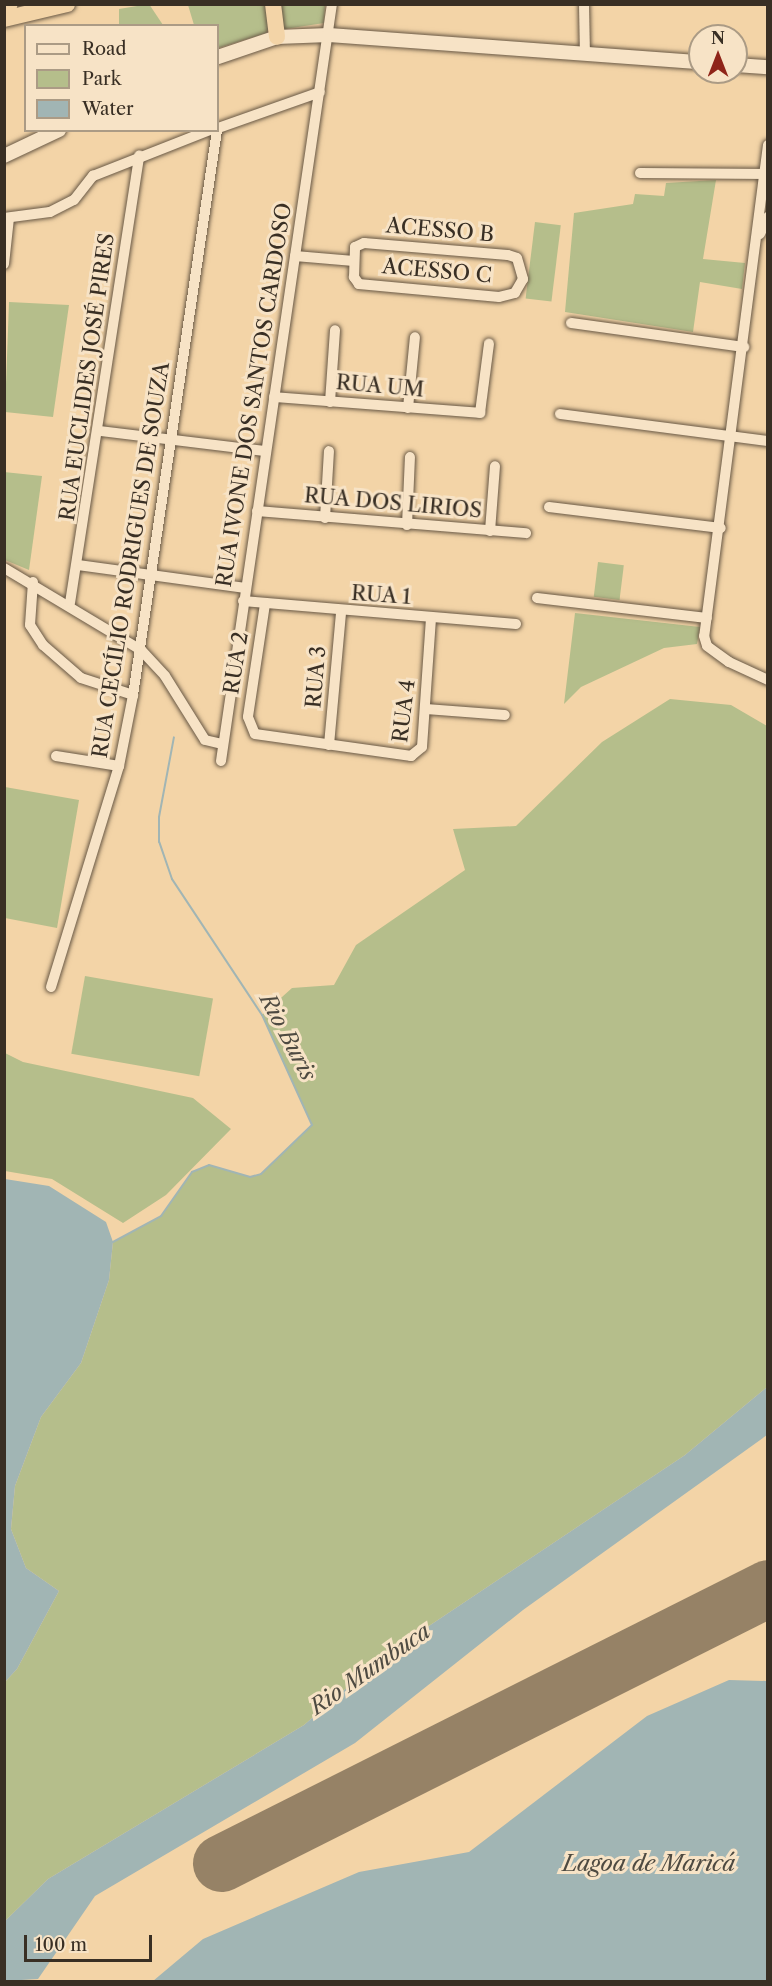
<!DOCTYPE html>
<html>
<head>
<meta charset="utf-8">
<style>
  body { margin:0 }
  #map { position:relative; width:772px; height:1986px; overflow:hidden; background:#f3d4a7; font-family:"Libre Caslon Text",serif }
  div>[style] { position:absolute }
  .green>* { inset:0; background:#b5be8b; transform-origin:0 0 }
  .water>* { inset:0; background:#a1b5b4 }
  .stream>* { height:2px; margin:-1px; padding:0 1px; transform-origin:1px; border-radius:1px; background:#a1b5b4 }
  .runway>* { height:57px; margin:-28.5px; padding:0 28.5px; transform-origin:28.5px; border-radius:28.5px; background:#968266 }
  .roads { filter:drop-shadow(0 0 2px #685845) drop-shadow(0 0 2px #685845) }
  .minor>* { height:10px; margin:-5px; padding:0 5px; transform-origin:5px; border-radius:5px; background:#f7e3c6 }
  .secondary>* { height:14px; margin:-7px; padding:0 7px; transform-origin:7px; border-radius:7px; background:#f7e3c6 }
  .trunk>* { height:16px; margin:-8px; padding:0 8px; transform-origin:8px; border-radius:8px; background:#f3d4a7 }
  span { translate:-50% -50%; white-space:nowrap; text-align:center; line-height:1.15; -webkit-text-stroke:6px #f7e3c6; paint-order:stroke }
  .street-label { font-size:21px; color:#392f24 }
  .water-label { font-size:22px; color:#4e4a41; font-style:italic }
  .frame { position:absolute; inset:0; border:6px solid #392f24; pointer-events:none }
  .legend { position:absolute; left:24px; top:24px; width:195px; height:108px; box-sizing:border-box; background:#f7e3c6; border:2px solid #ab9b85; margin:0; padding:8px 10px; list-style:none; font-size:18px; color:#392f24 }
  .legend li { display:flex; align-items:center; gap:12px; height:30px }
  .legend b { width:30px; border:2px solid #ab9b85 }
  .north { position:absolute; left:688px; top:24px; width:60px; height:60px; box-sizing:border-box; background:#f7e3c6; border:2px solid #ab9b85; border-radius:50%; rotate:0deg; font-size:16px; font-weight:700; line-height:24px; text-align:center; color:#392f24 }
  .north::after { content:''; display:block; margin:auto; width:21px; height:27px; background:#8f2418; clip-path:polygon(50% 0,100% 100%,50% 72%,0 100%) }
  .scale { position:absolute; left:24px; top:1935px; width:128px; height:27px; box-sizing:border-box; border:3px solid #392f24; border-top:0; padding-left:8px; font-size:18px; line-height:21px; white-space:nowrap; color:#392f24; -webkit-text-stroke:4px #f7e3c6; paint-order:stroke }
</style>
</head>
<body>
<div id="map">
  <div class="green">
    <i style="clip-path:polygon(149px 4px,163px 25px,119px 25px,119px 9px)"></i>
    <i style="clip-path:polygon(188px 5px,268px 5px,271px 25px,266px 33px,218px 48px,218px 26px,194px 25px)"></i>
    <i style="clip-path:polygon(276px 5px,325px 5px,324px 23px,285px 29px,279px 24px)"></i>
    <i style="clip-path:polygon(716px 180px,703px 259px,745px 263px,742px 289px,700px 282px,693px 332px,565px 312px,574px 213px,633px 204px,635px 194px,664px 196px,666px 183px)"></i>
    <i style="left:535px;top:222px;width:26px;height:77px;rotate:7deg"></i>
    <i style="clip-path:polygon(9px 302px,69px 305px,53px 417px,5px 412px)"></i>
    <i style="clip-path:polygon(4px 472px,42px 476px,29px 570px,5px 560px)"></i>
    <i style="left:598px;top:562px;width:26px;height:35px;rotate:7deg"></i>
    <i style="clip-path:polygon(575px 613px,700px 627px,697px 644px,664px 648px,581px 687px,564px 704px)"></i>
    <i style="clip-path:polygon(670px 699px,731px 705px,767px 726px,767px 1387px,685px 1455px,381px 1658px,304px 1725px,48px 1879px,5px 1921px,5px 1682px,17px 1669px,59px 1591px,26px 1568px,11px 1529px,15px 1486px,41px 1417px,81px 1363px,109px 1280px,113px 1242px,161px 1216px,192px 1172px,209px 1165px,250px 1177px,261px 1174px,312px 1125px,262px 1015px,292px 988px,334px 985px,356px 945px,465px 870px,453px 829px,516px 826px,602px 742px)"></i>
    <i style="clip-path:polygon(5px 787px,79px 800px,57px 928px,5px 918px)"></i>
    <i style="left:85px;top:976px;width:130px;height:79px;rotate:10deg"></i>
    <i style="clip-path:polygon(5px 1053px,23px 1062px,193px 1098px,231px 1129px,166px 1195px,123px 1223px,52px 1179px,5px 1171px)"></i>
  </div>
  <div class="water">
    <i style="clip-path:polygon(5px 1179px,49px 1186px,106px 1222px,113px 1242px,109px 1280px,81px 1363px,41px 1417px,15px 1486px,11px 1529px,26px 1568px,59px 1591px,17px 1669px,5px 1682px)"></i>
    <i style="clip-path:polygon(767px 1387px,767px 1435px,523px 1610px,355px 1743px,95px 1896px,38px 1979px,5px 1981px,5px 1921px,48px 1879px,304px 1725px,381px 1658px,685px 1455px)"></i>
    <i style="clip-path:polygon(729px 1680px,767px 1681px,767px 1981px,153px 1981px,203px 1939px,359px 1872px,469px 1852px,647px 1716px)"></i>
  </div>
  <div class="stream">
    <i style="left:113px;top:1242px;width:55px;rotate:-28.4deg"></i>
    <i style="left:161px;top:1216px;width:54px;rotate:-54.8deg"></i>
    <i style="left:192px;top:1172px;width:18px;rotate:-22deg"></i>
    <i style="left:209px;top:1165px;width:43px;rotate:16.3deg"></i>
    <i style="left:250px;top:1177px;width:11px;rotate:-15deg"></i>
    <i style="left:261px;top:1174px;width:71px;rotate:-43.9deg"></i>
    <i style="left:312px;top:1125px;width:121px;rotate:-114.4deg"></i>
    <i style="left:262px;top:1015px;width:163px;rotate:-123.5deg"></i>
    <i style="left:172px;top:879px;width:39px;rotate:-109deg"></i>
    <i style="left:159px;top:842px;width:25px;rotate:-90deg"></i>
    <i style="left:159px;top:817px;width:81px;rotate:-79.4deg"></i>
  </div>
  <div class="runway">
    <i style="left:221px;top:1863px;width:612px;rotate:-26.69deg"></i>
  </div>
  <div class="roads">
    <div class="minor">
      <i style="left:584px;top:4px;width:50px;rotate:88.9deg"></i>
      <i style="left:218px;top:128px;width:108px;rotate:-19.4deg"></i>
      <i style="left:768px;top:145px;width:495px;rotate:97.4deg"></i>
      <i style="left:704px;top:636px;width:10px;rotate:73deg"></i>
      <i style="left:707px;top:646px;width:27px;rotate:36deg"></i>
      <i style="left:729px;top:662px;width:43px;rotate:24.8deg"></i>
      <i style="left:640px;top:173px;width:128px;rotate:0.4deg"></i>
      <i style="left:4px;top:218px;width:46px;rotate:-7.4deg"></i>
      <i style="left:50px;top:212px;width:27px;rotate:-27deg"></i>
      <i style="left:74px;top:200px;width:31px;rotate:-52deg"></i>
      <i style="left:93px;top:176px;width:126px;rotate:-21.5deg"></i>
      <i style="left:760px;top:234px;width:19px;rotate:-65deg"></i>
      <i style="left:364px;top:243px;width:144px;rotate:4.8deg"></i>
      <i style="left:508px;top:255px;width:9px;rotate:18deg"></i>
      <i style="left:517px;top:258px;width:22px;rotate:74deg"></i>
      <i style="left:523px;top:279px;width:16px;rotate:120deg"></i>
      <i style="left:515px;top:293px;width:16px;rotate:166deg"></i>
      <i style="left:499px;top:297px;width:141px;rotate:-174.7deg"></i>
      <i style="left:359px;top:284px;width:9px;rotate:-126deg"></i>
      <i style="left:354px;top:277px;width:30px;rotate:-88deg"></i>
      <i style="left:355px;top:247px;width:10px;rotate:-24deg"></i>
      <i style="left:295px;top:256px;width:59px;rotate:4.8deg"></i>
      <i style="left:4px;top:264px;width:46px;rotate:-83.8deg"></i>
      <i style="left:571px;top:323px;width:175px;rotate:7.9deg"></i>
      <i style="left:274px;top:397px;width:207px;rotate:4.4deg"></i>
      <i style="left:480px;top:413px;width:70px;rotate:-82.6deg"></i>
      <i style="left:330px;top:402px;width:72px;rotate:-86deg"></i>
      <i style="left:408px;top:408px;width:71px;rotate:-84.4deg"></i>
      <i style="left:560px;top:414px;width:210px;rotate:7.4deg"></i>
      <i style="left:100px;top:431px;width:167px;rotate:6.9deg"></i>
      <i style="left:549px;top:507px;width:173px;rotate:7deg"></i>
      <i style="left:257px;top:511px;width:270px;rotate:4.7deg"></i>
      <i style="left:325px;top:518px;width:67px;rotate:-86.6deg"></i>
      <i style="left:407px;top:525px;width:68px;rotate:-87.5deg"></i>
      <i style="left:490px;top:531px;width:65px;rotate:-85.6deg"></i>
      <i style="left:78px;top:565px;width:169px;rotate:7.8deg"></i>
      <i style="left:4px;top:568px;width:160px;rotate:30.9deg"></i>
      <i style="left:141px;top:650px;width:35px;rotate:47deg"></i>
      <i style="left:165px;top:676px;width:75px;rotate:58deg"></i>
      <i style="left:205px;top:740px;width:17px;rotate:13deg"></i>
      <i style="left:33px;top:582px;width:43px;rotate:94deg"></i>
      <i style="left:30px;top:625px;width:24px;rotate:57deg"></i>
      <i style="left:43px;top:645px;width:50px;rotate:41deg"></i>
      <i style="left:81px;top:678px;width:55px;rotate:18.1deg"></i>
      <i style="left:537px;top:598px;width:171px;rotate:6.7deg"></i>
      <i style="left:243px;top:601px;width:274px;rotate:4.8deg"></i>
      <i style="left:70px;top:603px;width:453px;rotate:-81.2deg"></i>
      <i style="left:265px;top:604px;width:114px;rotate:98.6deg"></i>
      <i style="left:248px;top:717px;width:18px;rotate:68deg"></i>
      <i style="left:255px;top:734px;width:158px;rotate:8deg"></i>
      <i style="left:411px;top:756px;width:14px;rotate:-39deg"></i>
      <i style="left:422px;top:747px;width:129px;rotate:-86deg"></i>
      <i style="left:426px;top:709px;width:79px;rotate:4.3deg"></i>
      <i style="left:329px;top:745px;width:134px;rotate:-84.8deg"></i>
      <i style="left:56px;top:756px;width:64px;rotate:9deg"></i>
      <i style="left:221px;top:761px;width:765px;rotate:-81.66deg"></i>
      <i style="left:51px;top:987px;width:231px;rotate:-72.9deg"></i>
      <i style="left:119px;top:766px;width:72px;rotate:-78.8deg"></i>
      <i style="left:133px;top:695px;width:571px;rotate:-81.54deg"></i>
    </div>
    <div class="secondary">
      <i style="left:218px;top:57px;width:62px;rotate:-18.7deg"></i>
      <i style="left:277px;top:37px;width:52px;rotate:-2.2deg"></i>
      <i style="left:329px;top:35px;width:372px;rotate:4.2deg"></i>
      <i style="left:736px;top:65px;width:32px;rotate:4deg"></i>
      <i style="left:4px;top:156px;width:61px;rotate:-25.3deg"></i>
    </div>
    <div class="trunk">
      <i style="left:273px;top:4px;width:33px;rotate:83deg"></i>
      <i style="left:4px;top:6px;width:6px;rotate:-18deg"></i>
      <i style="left:4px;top:19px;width:65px;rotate:-13.4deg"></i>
    </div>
  </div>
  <div class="street-label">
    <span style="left:440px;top:230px;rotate:5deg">ACESSO B</span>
    <span style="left:437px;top:271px;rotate:5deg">ACESSO C</span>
    <span style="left:87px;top:377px;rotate:-82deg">RUA EUCLIDES JOSÉ PIRES</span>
    <span style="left:380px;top:386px;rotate:5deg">RUA UM</span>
    <span style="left:254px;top:395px;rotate:-81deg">RUA IVONE DOS SANTOS CARDOSO</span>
    <span style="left:393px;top:503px;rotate:5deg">RUA DOS LIRIOS</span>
    <span style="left:131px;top:560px;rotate:-81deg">RUA CECÍLIO RODRIGUES DE SOUZA</span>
    <span style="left:381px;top:595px;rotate:4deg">RUA 1</span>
    <span style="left:236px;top:663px;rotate:-81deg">RUA 2</span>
    <span style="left:316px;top:677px;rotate:-85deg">RUA 3</span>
    <span style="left:404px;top:711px;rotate:-83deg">RUA 4</span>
  </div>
  <div class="water-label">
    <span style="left:288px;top:1037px;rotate:62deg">Rio Buris</span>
    <span style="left:370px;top:1669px;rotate:-35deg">Rio Mumbuca</span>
    <span style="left:649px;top:1864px">Lagoa de Maricá</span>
  </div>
  <div class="frame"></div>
  <ul class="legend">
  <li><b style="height:8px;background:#f7e3c6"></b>Road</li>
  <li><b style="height:16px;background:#b5be8b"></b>Park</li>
  <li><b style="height:16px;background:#a1b5b4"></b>Water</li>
  </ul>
  <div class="north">N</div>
  <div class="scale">100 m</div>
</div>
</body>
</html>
